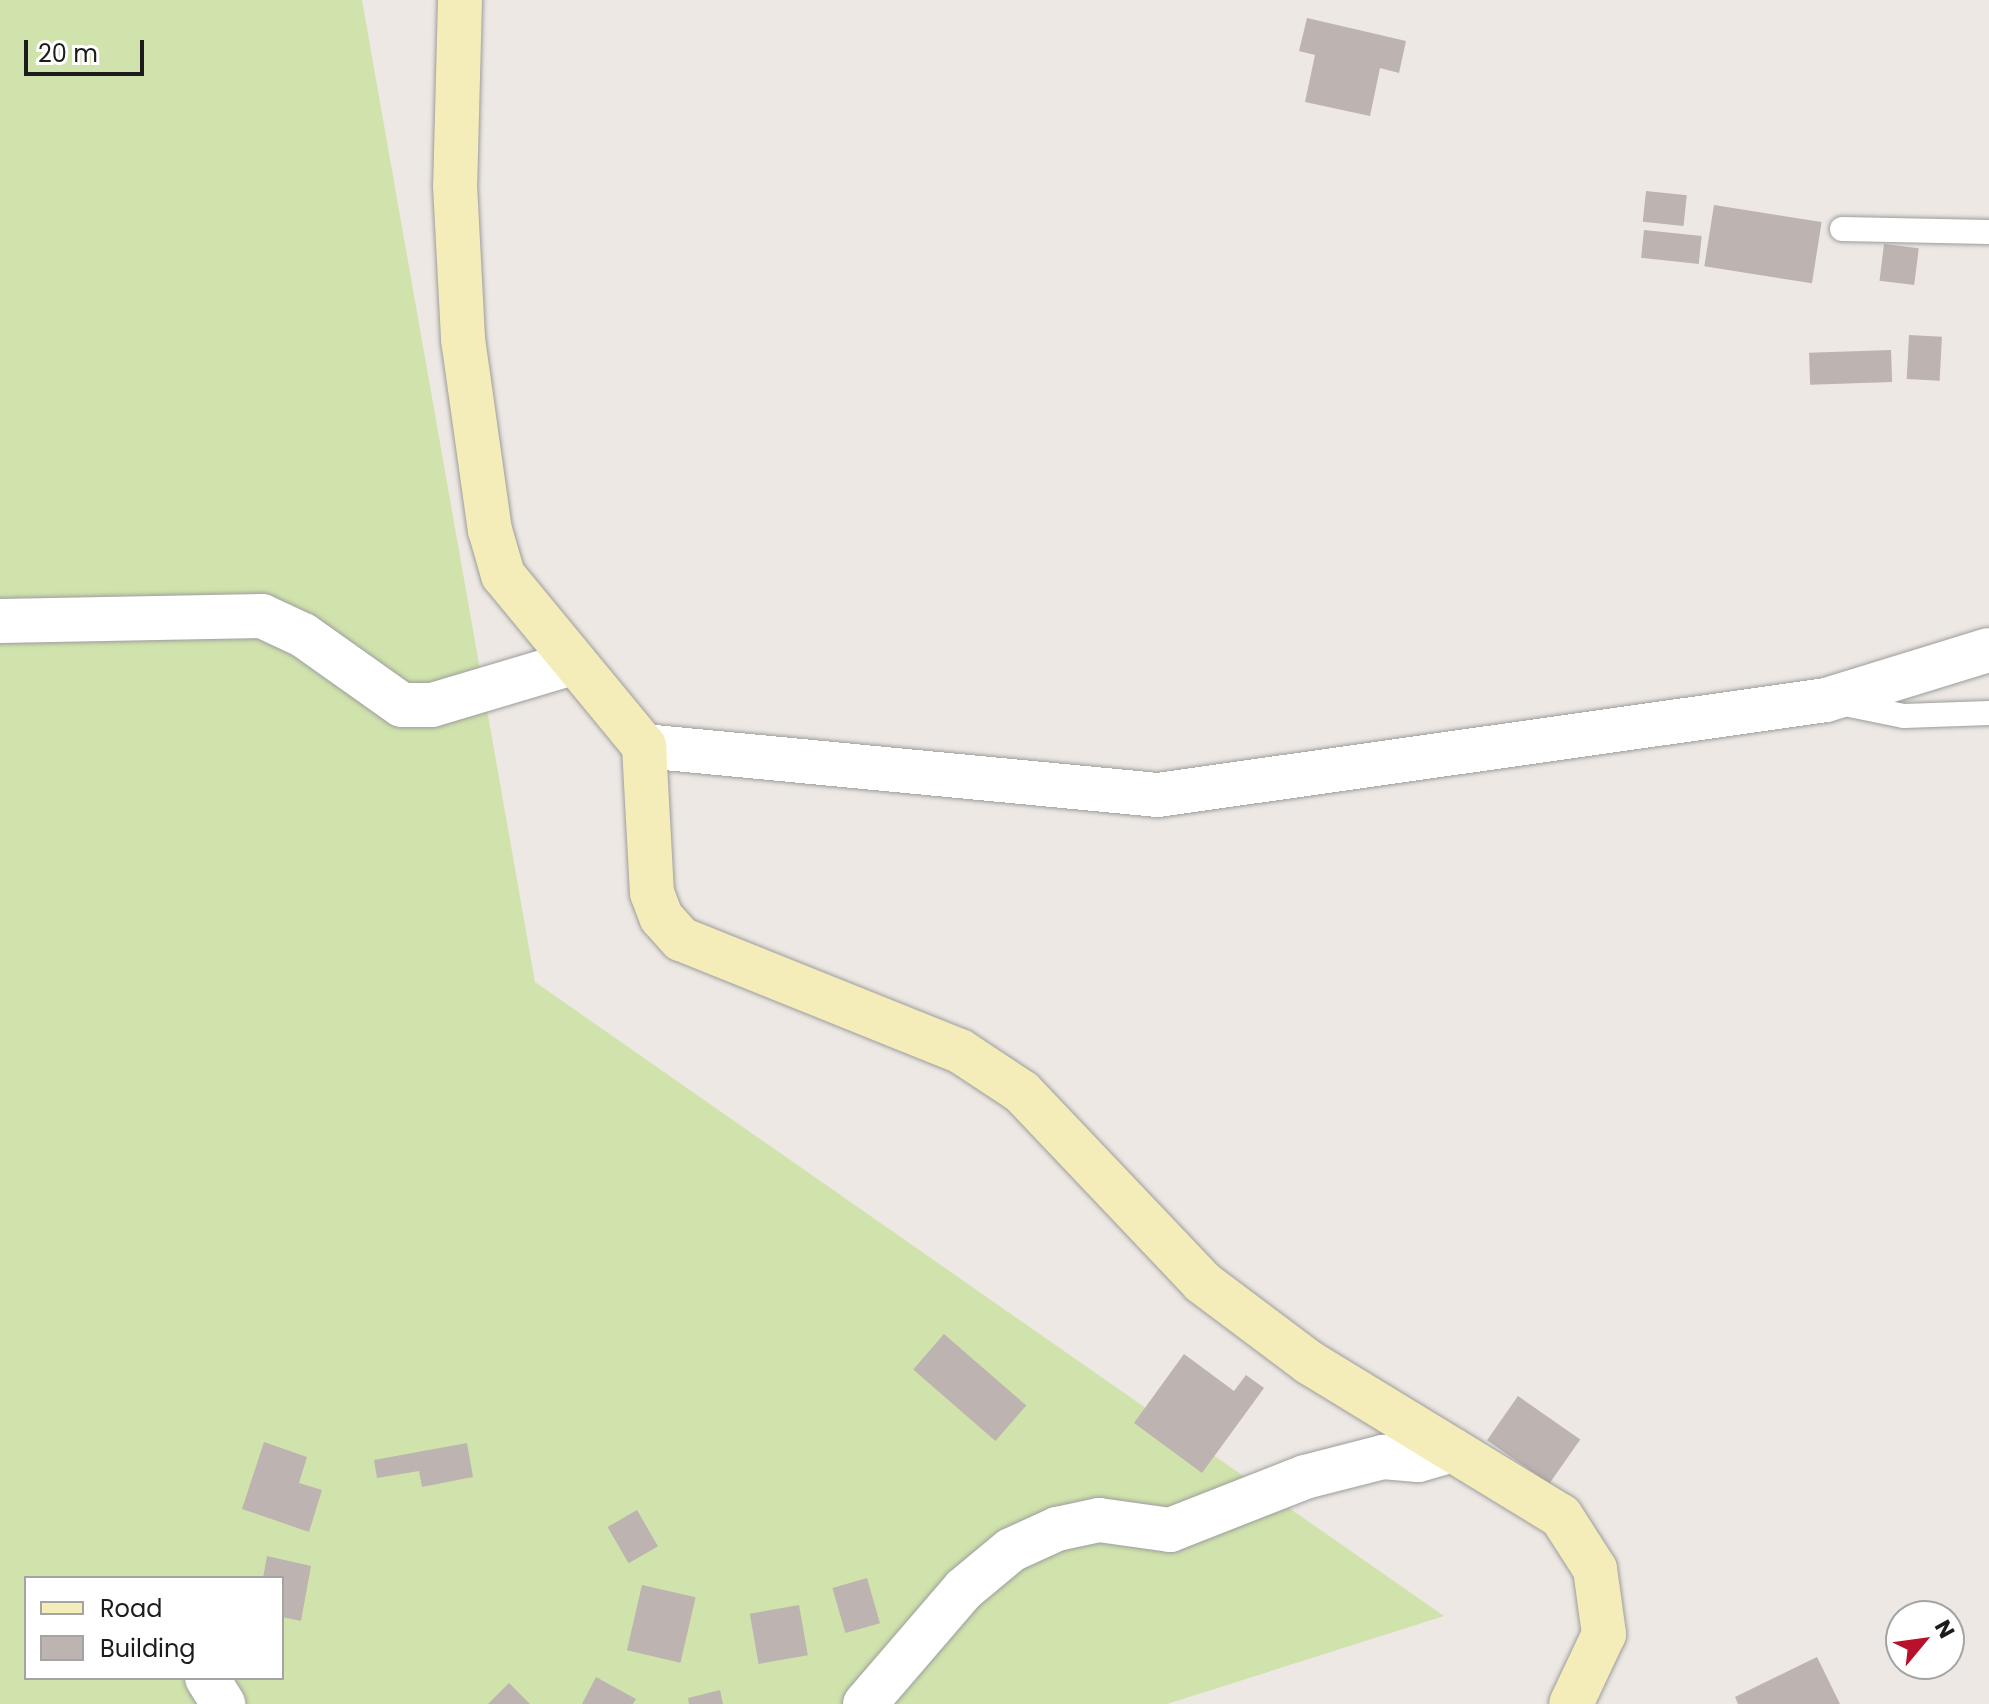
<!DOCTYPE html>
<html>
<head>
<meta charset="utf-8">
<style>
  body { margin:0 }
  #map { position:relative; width:1989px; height:1704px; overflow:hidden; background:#ede8e3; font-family:Poppins,sans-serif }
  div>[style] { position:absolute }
  .grass>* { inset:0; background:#d0e3ac }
  .building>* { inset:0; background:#bdb3b0; transform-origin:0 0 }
  .roads { filter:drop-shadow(0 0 2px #9d9d9d) drop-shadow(0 0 2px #9d9d9d) }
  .lane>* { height:24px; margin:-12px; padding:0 12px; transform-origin:12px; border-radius:12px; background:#fff }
  .street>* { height:44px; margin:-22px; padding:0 22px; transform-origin:22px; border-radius:22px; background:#fff }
  .secondary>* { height:44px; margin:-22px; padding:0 22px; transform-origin:22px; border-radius:22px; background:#f4edba }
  span { translate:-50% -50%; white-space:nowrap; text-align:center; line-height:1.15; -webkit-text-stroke:6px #fff; paint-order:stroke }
  .legend { position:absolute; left:24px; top:1576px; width:260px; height:104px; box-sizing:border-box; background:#fff; border:2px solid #a4a4a4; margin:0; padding:10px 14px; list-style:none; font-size:24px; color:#1c1c1c }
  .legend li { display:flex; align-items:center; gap:16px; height:40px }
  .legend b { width:40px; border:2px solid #a4a4a4 }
  .north { position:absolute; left:1885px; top:1600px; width:80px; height:80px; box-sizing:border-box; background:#fff; border:2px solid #a4a4a4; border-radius:50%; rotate:61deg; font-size:22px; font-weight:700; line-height:32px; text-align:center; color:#1c1c1c }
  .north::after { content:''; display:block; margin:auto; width:28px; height:36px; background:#b9102b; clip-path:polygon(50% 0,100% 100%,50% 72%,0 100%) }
  .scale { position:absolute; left:24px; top:40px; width:120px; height:36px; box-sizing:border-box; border:4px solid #1c1c1c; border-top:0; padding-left:10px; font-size:24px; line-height:28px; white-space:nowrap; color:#1c1c1c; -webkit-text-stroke:6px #fff; paint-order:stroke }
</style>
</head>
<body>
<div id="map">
  <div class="grass">
    <i style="clip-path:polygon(evenodd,0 0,362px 0,535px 982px,1444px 1616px,1167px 1704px,0 1704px,0 0,26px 1578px,282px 1578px,282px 1678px,26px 1678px,26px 1578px)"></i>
  </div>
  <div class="building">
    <i style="clip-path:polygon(1307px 18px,1406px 41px,1399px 73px,1380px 68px,1370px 116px,1305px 102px,1315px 55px,1299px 51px)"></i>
    <i style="left:1646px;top:191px;width:41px;height:31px;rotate:6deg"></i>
    <i style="left:1714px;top:205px;width:109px;height:62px;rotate:9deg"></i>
    <i style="left:1644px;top:230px;width:58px;height:28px;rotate:6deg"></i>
    <i style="left:1884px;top:244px;width:35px;height:37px;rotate:7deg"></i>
    <i style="left:1909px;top:335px;width:33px;height:44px;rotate:3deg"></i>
    <i style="left:1891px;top:350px;width:32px;height:82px;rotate:88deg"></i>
    <i style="left:944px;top:1334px;width:109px;height:47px;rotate:41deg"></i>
    <i style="clip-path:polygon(1184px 1354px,1234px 1391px,1246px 1375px,1264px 1388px,1202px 1473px,1134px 1423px)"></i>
    <i style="left:1518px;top:1396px;width:76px;height:54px;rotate:35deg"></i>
    <i style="clip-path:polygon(264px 1442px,307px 1457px,299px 1483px,322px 1490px,309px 1532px,242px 1509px)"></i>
    <i style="clip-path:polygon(467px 1443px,473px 1477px,422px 1487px,419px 1471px,377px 1478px,374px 1460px)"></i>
    <i style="left:637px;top:1510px;width:42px;height:34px;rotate:60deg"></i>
    <i style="clip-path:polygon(267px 1556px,311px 1566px,301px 1621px,282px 1617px,282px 1578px,263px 1578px)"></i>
    <i style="left:867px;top:1578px;width:47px;height:36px;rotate:74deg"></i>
    <i style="left:642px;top:1585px;width:55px;height:67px;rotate:13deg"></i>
    <i style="left:799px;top:1605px;width:51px;height:50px;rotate:80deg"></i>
    <i style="clip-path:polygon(1817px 1657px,1840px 1704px,1738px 1704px,1735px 1697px)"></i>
    <i style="clip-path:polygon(596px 1677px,636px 1699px,633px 1704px,582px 1704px)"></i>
    <i style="clip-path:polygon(509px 1683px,530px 1704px,488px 1704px)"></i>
    <i style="clip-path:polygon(720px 1690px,723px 1704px,689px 1704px,688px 1698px)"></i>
  </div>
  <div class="roads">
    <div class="lane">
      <i style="left:1842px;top:229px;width:147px;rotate:1.2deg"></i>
      <i style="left:1840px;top:703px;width:65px;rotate:11.5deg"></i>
      <i style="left:1904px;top:716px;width:85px;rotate:-2deg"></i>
    </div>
    <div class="street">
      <i style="left:0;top:621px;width:262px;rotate:-1.1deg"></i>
      <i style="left:262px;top:616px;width:45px;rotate:24.9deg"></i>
      <i style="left:303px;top:635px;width:121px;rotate:35.3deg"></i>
      <i style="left:402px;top:705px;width:30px"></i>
      <i style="left:432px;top:705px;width:147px;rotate:-16.6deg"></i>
      <i style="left:644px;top:746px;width:516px;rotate:5.45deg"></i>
      <i style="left:1158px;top:795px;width:675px;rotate:-8.09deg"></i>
      <i style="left:1826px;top:700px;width:170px;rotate:-17.1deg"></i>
      <i style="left:207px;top:1678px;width:31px;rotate:58deg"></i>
      <i style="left:865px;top:1704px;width:152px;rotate:-49.3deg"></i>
      <i style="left:964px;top:1589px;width:61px;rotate:-39.7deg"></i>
      <i style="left:1011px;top:1550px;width:51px;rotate:-24.5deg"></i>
      <i style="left:1057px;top:1529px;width:43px;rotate:-12.1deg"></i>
      <i style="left:1099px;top:1520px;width:72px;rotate:8deg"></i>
      <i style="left:1170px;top:1530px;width:145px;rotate:-21.4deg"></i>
      <i style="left:1305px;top:1477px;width:81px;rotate:-14.4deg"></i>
      <i style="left:1383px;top:1457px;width:35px;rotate:5deg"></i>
      <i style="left:1418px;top:1460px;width:36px;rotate:-16deg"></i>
    </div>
    <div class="secondary">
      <i style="left:460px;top:0;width:185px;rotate:91.5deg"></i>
      <i style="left:455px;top:185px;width:154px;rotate:87deg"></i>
      <i style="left:463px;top:339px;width:193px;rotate:82deg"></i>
      <i style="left:490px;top:530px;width:47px;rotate:73.9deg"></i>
      <i style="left:503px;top:575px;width:222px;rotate:50.5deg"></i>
      <i style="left:644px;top:746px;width:147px;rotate:86.9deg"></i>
      <i style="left:652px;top:893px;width:26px;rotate:69deg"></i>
      <i style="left:661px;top:917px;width:30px;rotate:48deg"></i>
      <i style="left:681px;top:939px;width:301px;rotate:21.9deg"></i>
      <i style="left:960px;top:1051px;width:74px;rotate:33.5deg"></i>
      <i style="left:1022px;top:1092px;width:262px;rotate:46.5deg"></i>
      <i style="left:1202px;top:1282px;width:135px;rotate:36.9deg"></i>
      <i style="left:1310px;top:1363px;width:294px;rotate:31.4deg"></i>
      <i style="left:1561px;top:1516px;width:63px;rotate:57.3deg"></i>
      <i style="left:1595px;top:1569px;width:66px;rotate:82.1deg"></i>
      <i style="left:1604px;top:1634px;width:77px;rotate:115.2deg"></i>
    </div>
  </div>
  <ul class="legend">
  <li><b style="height:10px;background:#f4edba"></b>Road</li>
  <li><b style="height:22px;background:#bdb3b0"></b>Building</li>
  </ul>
  <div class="north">N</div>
  <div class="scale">20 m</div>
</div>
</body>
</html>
